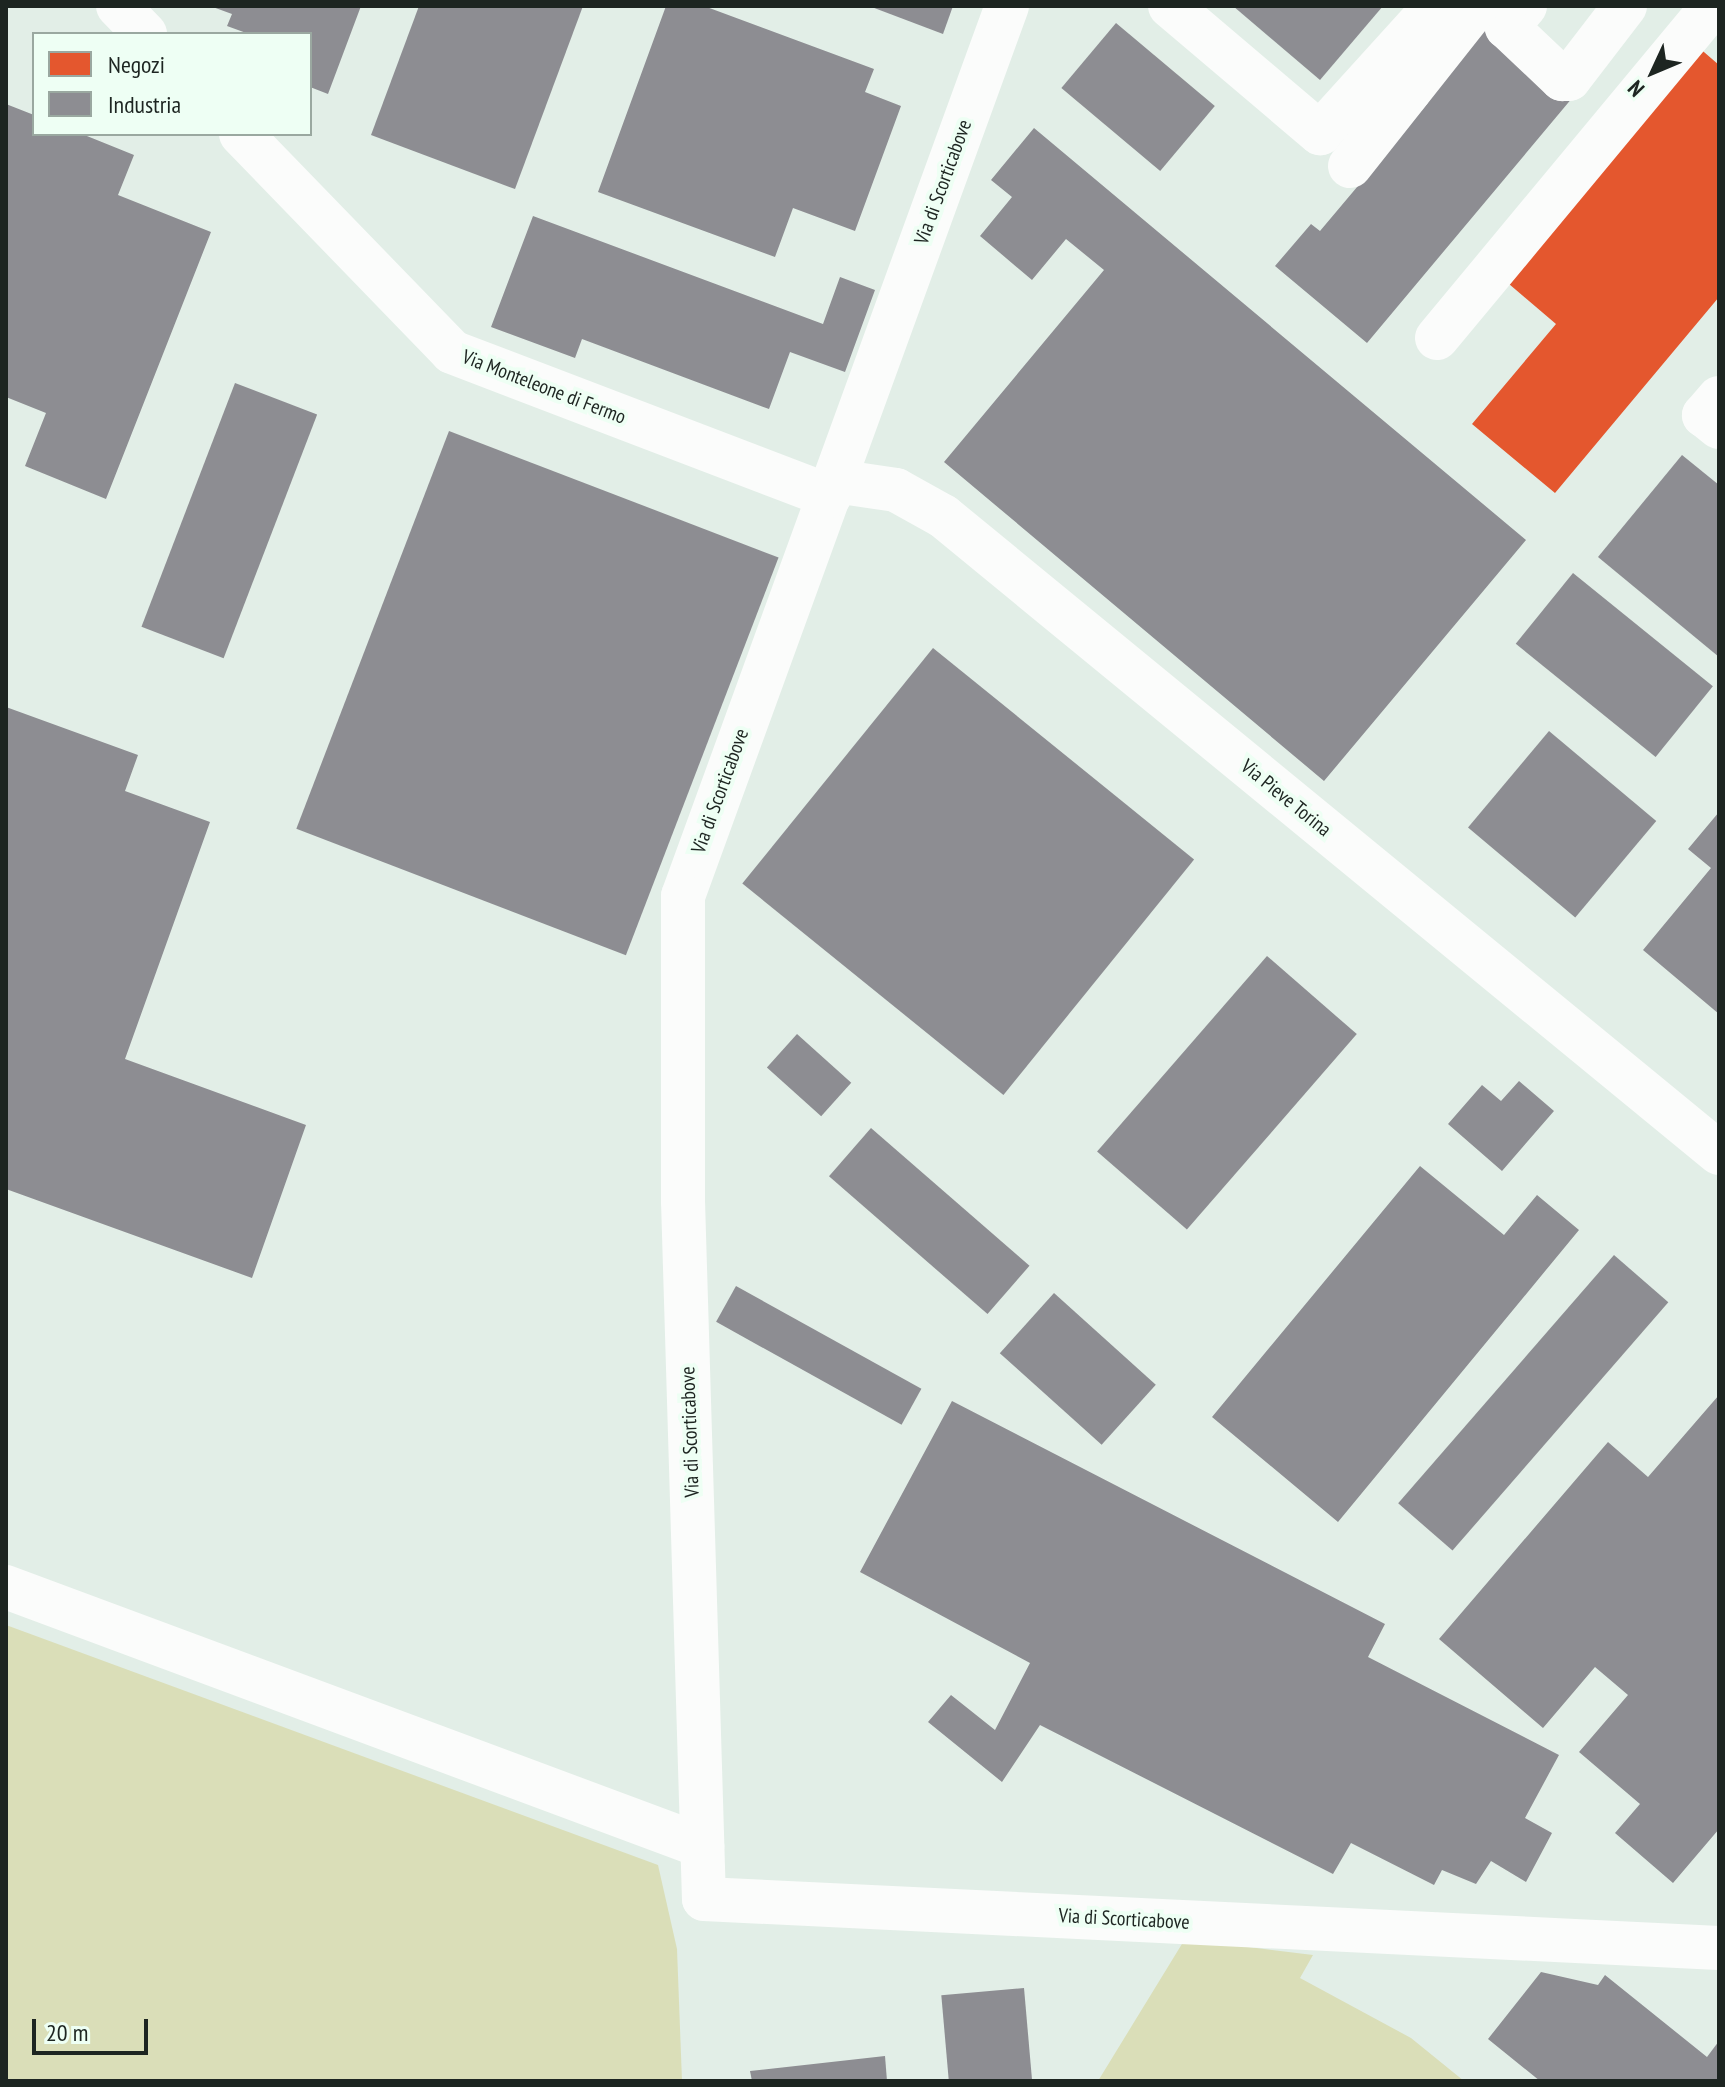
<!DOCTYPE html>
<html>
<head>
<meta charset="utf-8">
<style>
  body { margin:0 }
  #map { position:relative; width:1725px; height:2087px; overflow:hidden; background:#e2eee7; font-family:"PT Sans Narrow",sans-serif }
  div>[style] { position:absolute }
  .green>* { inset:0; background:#dadeb8 }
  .shops>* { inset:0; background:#e4572e }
  .industry>* { inset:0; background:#8d8d92; transform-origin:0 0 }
  .minor>* { height:44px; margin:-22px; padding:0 22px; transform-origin:22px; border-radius:22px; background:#fbfcfb }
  span { translate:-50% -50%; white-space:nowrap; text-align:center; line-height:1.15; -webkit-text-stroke:8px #eefff4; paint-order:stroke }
  .street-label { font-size:20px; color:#1d2521 }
  .frame { position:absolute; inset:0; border:8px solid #1d2521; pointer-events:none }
  .legend { position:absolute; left:32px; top:32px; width:280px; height:104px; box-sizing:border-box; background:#eefff4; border:2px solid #9aa8a0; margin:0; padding:10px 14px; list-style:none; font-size:24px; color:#1d2521 }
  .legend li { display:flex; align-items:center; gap:16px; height:40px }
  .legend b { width:40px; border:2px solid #9aa8a0 }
  .north { position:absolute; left:1613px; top:32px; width:80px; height:80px; -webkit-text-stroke:6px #eefff4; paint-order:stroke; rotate:226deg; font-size:22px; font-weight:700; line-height:32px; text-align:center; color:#1d2521 }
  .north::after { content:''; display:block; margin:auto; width:28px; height:36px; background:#1d2521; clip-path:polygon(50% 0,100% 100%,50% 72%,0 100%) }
  .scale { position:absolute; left:32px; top:2019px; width:116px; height:36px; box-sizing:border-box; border:4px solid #1d2521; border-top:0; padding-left:10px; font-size:24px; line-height:28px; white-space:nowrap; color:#1d2521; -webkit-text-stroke:6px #eefff4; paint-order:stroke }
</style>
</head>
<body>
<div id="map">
  <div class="green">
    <i style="clip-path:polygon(6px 1625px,658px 1865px,677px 1949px,682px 2081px,6px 2081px)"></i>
    <i style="clip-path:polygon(1185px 1939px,1313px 1955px,1300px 1978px,1411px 2038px,1464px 2081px,1098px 2081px)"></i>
  </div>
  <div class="shops">
    <i style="clip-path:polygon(1697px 46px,1719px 65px,1719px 297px,1555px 493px,1472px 424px,1556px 324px,1502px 278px)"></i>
  </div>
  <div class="industry">
    <i style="clip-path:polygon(210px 6px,361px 6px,328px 94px,310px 87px,310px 34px,249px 34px,227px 26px,232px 14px)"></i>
    <i style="clip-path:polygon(419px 6px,583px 6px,515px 189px,371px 135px)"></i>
    <i style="clip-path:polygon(666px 6px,704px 6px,874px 69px,865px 92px,901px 106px,855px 231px,793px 208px,775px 257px,598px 192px)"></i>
    <i style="clip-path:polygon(869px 6px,953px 6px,943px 34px)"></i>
    <i style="clip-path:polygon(1233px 6px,1383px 6px,1320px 80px)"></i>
    <i style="clip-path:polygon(1480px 18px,1573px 97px,1367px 343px,1275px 266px,1311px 224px,1320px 231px,1427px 104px)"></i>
    <i style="left:1116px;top:23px;width:129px;height:85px;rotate:40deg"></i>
    <i style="clip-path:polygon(6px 104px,34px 115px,34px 134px,82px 134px,134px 155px,118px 195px,211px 232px,106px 499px,25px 466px,46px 413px,6px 397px)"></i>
    <i style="clip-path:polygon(1034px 128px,1526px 540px,1324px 781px,944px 462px,1104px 270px,1066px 239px,1032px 280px,980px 236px,1012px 197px,991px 180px)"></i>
    <i style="clip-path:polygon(533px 216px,823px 324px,840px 277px,875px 290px,845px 372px,790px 352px,769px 409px,582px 339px,575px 358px,491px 327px)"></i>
    <i style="left:235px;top:383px;width:88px;height:261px;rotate:21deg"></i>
    <i style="left:449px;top:431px;width:353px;height:426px;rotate:21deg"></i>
    <i style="clip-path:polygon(1682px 455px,1719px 485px,1719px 657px,1598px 557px)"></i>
    <i style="left:1573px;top:573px;width:180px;height:91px;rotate:39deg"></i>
    <i style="left:933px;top:648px;width:336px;height:303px;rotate:39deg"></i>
    <i style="clip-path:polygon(6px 707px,138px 755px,125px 791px,210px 822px,125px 1059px,306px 1125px,252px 1278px,6px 1189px)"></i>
    <i style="left:1549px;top:731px;width:140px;height:126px;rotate:40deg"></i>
    <i style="clip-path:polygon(1719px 812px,1719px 1014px,1643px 950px,1711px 868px,1688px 849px)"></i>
    <i style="left:1267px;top:956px;width:119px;height:259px;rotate:41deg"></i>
    <i style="left:797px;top:1034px;width:73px;height:45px;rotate:42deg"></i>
    <i style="clip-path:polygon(1519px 1081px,1554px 1111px,1502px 1171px,1448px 1124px,1482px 1085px,1501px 1101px)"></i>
    <i style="left:871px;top:1128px;width:210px;height:64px;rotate:41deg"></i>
    <i style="clip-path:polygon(1420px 1166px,1504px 1235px,1537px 1195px,1579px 1230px,1338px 1522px,1212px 1417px)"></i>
    <i style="left:1614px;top:1255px;width:72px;height:329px;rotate:41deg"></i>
    <i style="left:736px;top:1286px;width:212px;height:41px;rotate:29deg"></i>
    <i style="left:1054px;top:1293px;width:137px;height:81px;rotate:42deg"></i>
    <i style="clip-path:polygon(1719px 1395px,1719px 1829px,1673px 1883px,1615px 1833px,1640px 1804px,1579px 1752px,1628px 1695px,1595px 1667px,1543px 1728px,1439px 1639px,1608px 1442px,1648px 1477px)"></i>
    <i style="clip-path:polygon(952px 1401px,1385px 1624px,1368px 1657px,1559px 1755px,1525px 1818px,1552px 1833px,1526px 1882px,1491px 1861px,1476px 1884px,1442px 1870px,1434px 1885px,1351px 1843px,1333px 1874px,1040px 1725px,1002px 1782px,928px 1722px,951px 1695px,995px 1730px,1030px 1663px,860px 1572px)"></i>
    <i style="clip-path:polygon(1541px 1972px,1598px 1985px,1605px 1975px,1707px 2057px,1719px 2041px,1719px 2081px,1540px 2081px,1488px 2039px)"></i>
    <i style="left:1024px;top:1988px;width:93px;height:83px;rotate:85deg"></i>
    <i style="clip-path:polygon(885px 2056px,887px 2081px,752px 2081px,750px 2071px)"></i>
  </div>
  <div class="minor">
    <i style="left:118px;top:6px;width:39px;rotate:46deg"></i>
    <i style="left:1007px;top:6px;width:947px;rotate:110deg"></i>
    <i style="left:683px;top:896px;width:305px;rotate:90deg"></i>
    <i style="left:683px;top:1201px;width:698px;rotate:88.28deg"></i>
    <i style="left:704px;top:1899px;width:1016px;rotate:2.76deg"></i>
    <i style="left:1170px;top:6px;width:197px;rotate:40.3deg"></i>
    <i style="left:1320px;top:133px;width:171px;rotate:-47.8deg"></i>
    <i style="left:1525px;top:6px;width:28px;rotate:131deg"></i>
    <i style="left:1507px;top:27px;width:76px;rotate:43.4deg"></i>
    <i style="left:1562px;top:79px;width:7px"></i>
    <i style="left:1569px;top:79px;width:92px;rotate:-52.5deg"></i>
    <i style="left:241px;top:134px;width:303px;rotate:45.9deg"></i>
    <i style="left:452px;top:352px;width:404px;rotate:20.9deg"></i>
    <i style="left:1350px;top:166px;width:204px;rotate:-51.6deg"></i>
    <i style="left:1437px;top:338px;width:432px;rotate:-50.3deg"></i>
    <i style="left:1719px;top:398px;width:23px;rotate:131deg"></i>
    <i style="left:1704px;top:415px;width:19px;rotate:39deg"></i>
    <i style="left:835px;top:481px;width:62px;rotate:8.4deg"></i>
    <i style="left:896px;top:490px;width:54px;rotate:29deg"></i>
    <i style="left:943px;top:516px;width:1004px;rotate:39.38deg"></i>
    <i style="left:6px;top:1587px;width:743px;rotate:20.41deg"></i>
  </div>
  <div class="street-label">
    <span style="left:943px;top:182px;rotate:-70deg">Via di Scorticabove</span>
    <span style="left:544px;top:387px;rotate:21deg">Via Monteleone di Fermo</span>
    <span style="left:720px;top:791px;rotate:-70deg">Via di Scorticabove</span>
    <span style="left:1286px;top:798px;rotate:39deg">Via Pieve Torina</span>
    <span style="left:690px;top:1432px;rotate:-92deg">Via di Scorticabove</span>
    <span style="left:1124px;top:1919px;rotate:3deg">Via di Scorticabove</span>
  </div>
  <div class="frame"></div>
  <ul class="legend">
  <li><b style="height:22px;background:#e4572e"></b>Negozi</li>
  <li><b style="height:22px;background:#8d8d92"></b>Industria</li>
  </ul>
  <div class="north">N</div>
  <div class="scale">20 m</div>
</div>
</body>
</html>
